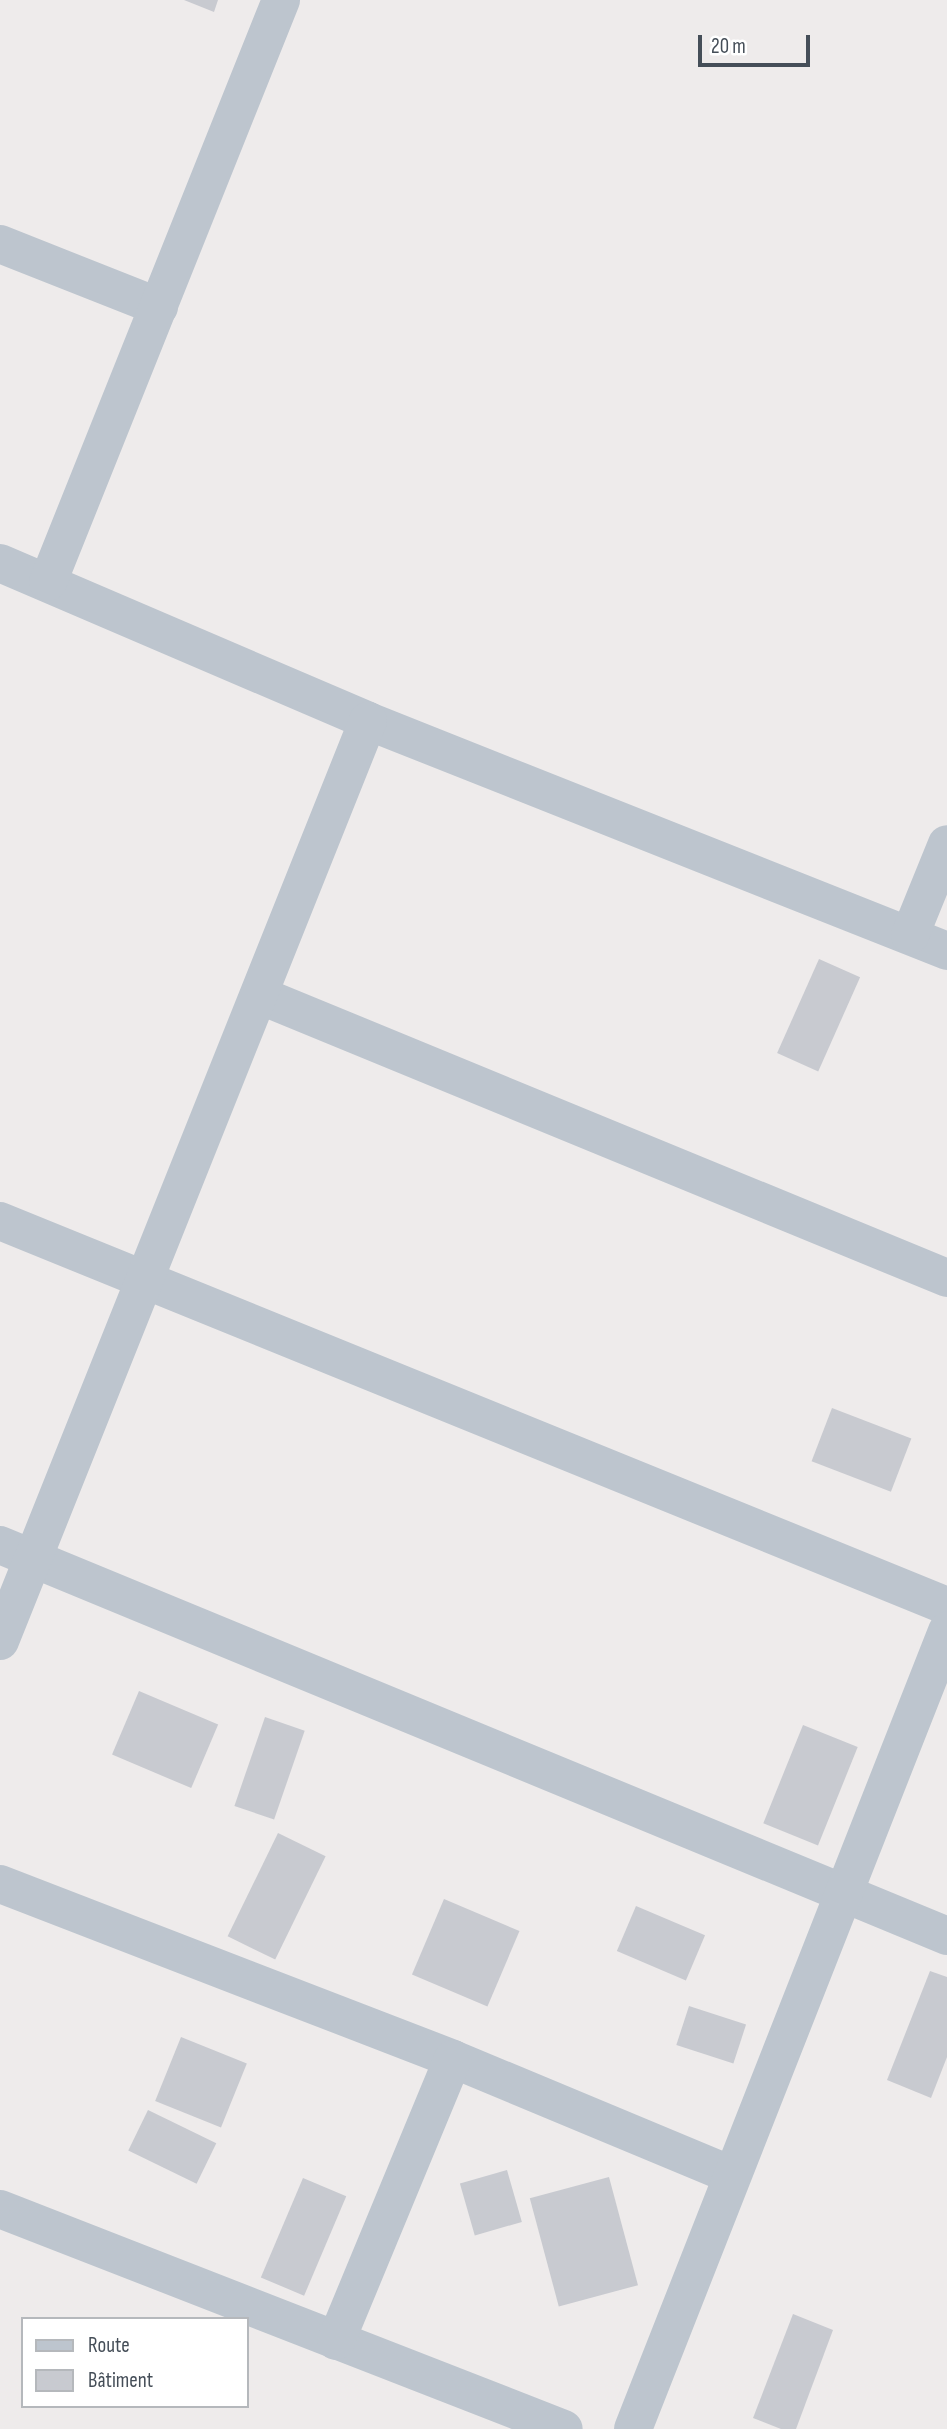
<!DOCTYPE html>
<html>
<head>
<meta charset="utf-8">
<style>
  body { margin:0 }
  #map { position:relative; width:947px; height:2429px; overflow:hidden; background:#eeebeb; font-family:"Sofia Sans Condensed",sans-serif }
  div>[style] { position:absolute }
  .building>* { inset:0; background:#c8cad0; transform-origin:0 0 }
  .minor>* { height:38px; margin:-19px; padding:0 19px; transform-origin:19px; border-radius:19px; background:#bdc5ce }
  span { translate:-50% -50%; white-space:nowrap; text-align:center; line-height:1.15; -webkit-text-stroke:5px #fff; paint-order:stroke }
  .legend { position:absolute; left:21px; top:2317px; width:228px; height:91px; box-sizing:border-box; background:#fff; border:2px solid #b5b8bc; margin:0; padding:9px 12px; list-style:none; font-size:21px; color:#454e58 }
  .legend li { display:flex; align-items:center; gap:14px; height:35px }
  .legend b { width:35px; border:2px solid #b5b8bc }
  .scale { position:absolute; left:698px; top:35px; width:112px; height:32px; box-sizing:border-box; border:4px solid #454e58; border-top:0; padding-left:9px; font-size:21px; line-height:24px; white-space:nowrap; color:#454e58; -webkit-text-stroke:5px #fff; paint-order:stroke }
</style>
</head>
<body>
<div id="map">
  <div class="building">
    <i style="clip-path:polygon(184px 0,218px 0,214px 12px)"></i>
    <i style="left:819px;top:959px;width:45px;height:103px;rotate:24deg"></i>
    <i style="left:832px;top:1408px;width:85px;height:57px;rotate:21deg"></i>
    <i style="left:139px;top:1691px;width:86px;height:69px;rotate:23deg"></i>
    <i style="left:265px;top:1717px;width:42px;height:94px;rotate:19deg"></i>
    <i style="left:803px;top:1725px;width:59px;height:106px;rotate:22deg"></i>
    <i style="left:278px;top:1833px;width:53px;height:115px;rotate:26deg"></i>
    <i style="left:444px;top:1899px;width:82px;height:82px;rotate:23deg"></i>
    <i style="left:636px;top:1906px;width:75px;height:49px;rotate:23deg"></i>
    <i style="clip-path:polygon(930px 1971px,947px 1977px,947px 2057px,931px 2098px,887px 2080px)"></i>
    <i style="left:689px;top:2006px;width:60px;height:41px;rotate:18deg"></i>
    <i style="left:181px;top:2037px;width:71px;height:69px;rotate:22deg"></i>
    <i style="left:148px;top:2110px;width:76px;height:45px;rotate:26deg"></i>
    <i style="left:507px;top:2170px;width:54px;height:49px;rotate:74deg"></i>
    <i style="left:609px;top:2177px;width:112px;height:82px;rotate:75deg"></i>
    <i style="left:303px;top:2178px;width:47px;height:108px;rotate:23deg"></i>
    <i style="clip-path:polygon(793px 2314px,833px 2330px,796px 2429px,781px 2429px,753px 2418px)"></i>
  </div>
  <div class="minor">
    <i style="left:0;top:244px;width:171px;rotate:21.6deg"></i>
    <i style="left:0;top:563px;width:400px;rotate:23.2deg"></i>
    <i style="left:368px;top:721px;width:623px;rotate:21.66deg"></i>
    <i style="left:48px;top:582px;width:627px;rotate:-68.18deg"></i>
    <i style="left:910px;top:935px;width:98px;rotate:-67.9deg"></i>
    <i style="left:259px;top:995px;width:744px;rotate:22.36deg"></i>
    <i style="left:0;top:1221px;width:1022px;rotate:22.12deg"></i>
    <i style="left:0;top:1545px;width:1025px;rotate:22.43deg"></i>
    <i style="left:0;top:1641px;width:991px;rotate:-68.2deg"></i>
    <i style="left:0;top:1884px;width:486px;rotate:21.1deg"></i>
    <i style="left:453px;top:2059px;width:301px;rotate:22.6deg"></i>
    <i style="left:0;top:2209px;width:605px;rotate:21.31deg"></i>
    <i style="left:336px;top:2341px;width:305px;rotate:-67.5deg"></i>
    <i style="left:633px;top:2429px;width:858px;rotate:-68.52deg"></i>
  </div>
  <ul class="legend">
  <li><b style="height:9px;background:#bdc5ce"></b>Route</li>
  <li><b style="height:19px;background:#c8cad0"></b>Bâtiment</li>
  </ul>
  <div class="scale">20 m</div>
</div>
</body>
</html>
